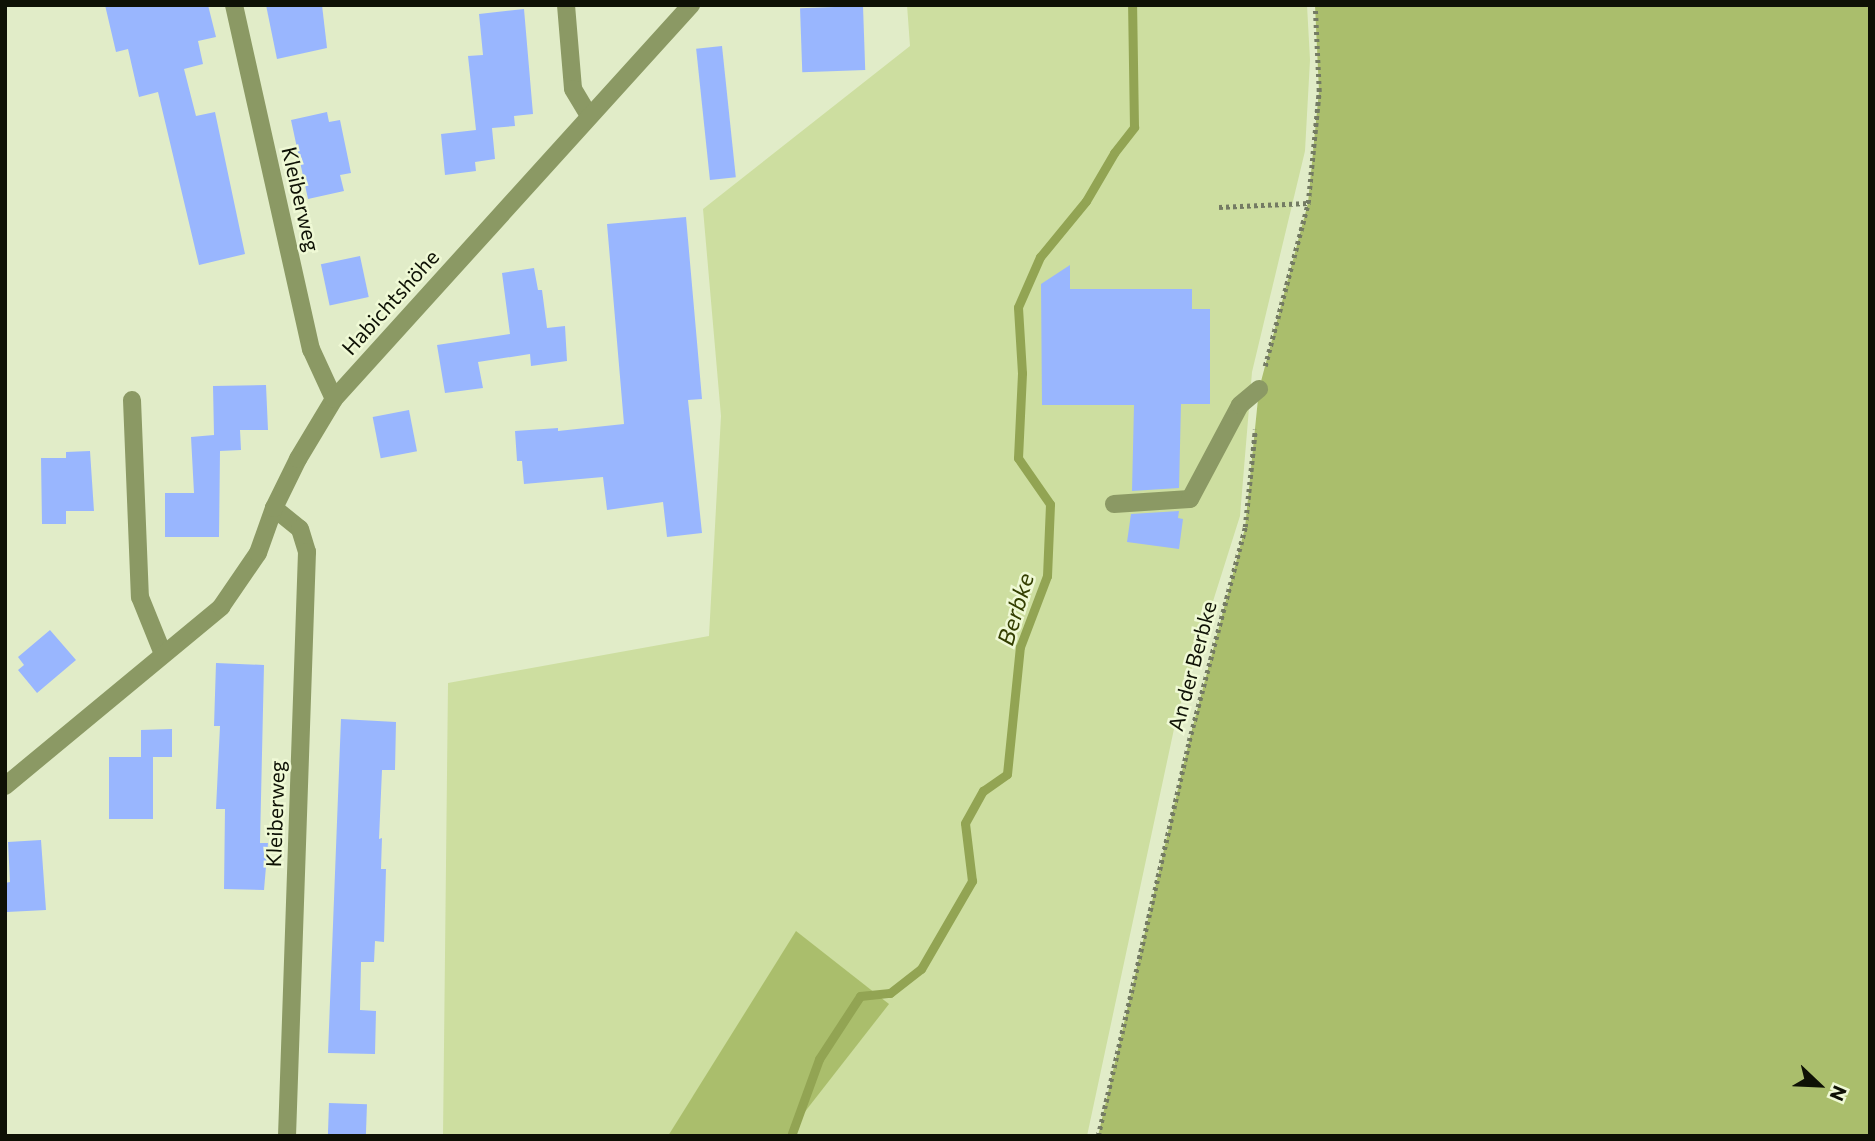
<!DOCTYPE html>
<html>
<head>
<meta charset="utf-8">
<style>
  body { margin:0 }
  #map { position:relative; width:1875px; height:1141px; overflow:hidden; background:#e1ecc8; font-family:Commissioner,sans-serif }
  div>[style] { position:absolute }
  .green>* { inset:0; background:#cddea0 }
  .forest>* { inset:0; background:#aabe6c }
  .stream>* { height:9px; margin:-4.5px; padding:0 4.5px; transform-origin:4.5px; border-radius:4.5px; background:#92a453 }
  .building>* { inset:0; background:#99b6fe; transform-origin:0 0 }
  .path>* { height:4.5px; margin-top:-2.25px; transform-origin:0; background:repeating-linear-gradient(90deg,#747b63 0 3.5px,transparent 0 7px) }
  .minor>* { height:18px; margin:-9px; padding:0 9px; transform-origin:9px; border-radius:9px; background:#8b9964 }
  span { translate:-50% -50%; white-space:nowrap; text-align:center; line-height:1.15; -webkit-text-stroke:5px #eff9d5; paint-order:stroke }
  .street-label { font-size:21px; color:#0e1105 }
  .water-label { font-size:23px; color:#333e00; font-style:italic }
  .frame { position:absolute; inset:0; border:7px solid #0e1105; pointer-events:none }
  .north { position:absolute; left:1784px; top:1050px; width:70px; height:70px; -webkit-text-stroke:5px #eff9d5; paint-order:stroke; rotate:113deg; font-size:19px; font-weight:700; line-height:28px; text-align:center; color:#0e1105 }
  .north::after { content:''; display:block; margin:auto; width:24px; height:32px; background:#0e1105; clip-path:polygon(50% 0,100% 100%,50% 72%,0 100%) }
</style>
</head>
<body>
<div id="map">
  <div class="green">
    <i style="clip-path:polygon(907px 5px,1307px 5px,1310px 60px,1305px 151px,1252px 372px,1240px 516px,1177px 715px,1087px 1136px,443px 1136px,448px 683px,709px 636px,721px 416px,703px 209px,910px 46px)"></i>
  </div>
  <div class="forest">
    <i style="clip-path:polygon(1315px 5px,1870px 5px,1870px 1136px,1098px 1136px,1189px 741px,1245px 528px,1259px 389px,1308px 203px,1319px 91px)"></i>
    <i style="clip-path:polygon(796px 931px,889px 1004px,786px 1136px,668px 1136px)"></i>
  </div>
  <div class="stream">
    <i style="left:791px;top:1136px;width:82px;rotate:-70deg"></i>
    <i style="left:819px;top:1059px;width:75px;rotate:-56.9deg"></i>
    <i style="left:860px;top:996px;width:30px;rotate:-6deg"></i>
    <i style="left:890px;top:993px;width:39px;rotate:-38deg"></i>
    <i style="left:921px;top:969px;width:102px;rotate:-59.9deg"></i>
    <i style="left:972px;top:881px;width:58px;rotate:-96.9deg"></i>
    <i style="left:965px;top:823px;width:37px;rotate:-61deg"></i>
    <i style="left:983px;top:791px;width:29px;rotate:-35deg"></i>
    <i style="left:1007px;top:774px;width:128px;rotate:-84.2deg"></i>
    <i style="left:1020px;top:647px;width:76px;rotate:-69.2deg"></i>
    <i style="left:1047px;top:576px;width:72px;rotate:-87.6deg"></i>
    <i style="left:1050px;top:504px;width:56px;rotate:-124.8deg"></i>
    <i style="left:1018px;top:458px;width:85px;rotate:-87.3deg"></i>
    <i style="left:1022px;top:373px;width:66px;rotate:-93.5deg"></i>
    <i style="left:1018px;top:307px;width:55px;rotate:-66.3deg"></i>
    <i style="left:1040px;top:257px;width:72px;rotate:-50.6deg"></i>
    <i style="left:1086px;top:201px;width:56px;rotate:-59.7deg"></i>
    <i style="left:1114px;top:153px;width:33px;rotate:-52deg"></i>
    <i style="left:1134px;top:127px;width:122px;rotate:-90.9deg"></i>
  </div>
  <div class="building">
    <i style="clip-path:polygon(105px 5px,208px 5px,216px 37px,198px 41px,203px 64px,184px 69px,196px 116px,215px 112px,245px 254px,199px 265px,158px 92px,139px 97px,128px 49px,116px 52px)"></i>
    <i style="clip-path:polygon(266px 5px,322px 5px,327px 48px,277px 59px)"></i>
    <i style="left:863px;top:6px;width:64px;height:63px;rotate:88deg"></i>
    <i style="clip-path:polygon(524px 9px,533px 114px,514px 116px,515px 126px,492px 128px,495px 159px,475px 162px,476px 171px,445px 175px,441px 134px,476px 130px,468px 56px,483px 55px,479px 14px)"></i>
    <i style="left:722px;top:46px;width:132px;height:26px;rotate:84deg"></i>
    <i style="clip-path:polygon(327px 112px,329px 122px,340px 120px,351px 173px,340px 175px,344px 191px,308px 199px,291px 120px)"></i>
    <i style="clip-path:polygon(686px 217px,702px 399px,688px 400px,702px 533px,667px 537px,663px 502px,607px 510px,603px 477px,524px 484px,522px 461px,517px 461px,515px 431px,558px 428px,558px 431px,624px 424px,607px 224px)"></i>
    <i style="left:360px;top:256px;width:42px;height:40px;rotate:78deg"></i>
    <i style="clip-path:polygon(1070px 265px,1070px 289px,1192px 289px,1192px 309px,1210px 309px,1210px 404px,1181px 404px,1179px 488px,1132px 491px,1134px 405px,1042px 405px,1041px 284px)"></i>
    <i style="clip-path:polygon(534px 268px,538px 290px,542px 290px,547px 328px,565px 326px,567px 361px,531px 366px,530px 354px,478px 362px,483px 388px,445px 393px,437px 345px,510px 334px,502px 273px)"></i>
    <i style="clip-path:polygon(266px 385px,268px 430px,240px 430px,241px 450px,220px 451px,219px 537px,165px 537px,165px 493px,194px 493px,191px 437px,214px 435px,213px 386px)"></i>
    <i style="left:409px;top:410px;width:42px;height:37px;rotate:79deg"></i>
    <i style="clip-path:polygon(90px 451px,94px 511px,66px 511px,66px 524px,42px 524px,41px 458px,66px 458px,66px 452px)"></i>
    <i style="clip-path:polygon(1179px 511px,1178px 518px,1183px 519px,1179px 549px,1127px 542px,1131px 514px)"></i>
    <i style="clip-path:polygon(50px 630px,76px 660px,37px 693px,18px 670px,24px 665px,18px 657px)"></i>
    <i style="clip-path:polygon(216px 663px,264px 665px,260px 843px,268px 843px,264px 890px,224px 889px,225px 809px,216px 809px,220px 726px,214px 726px)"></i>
    <i style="clip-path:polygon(341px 719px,396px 722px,395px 770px,382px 770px,379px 839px,382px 838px,381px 869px,386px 869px,384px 942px,375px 941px,374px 962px,361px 962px,360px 1010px,376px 1011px,375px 1054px,328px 1053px)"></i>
    <i style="clip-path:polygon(172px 729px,172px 757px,153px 757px,153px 819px,109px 819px,109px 757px,141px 757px,141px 730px)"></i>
    <i style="clip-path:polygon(41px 840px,46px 910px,7px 912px,5px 883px,10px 882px,8px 842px)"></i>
    <i style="left:329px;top:1103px;width:38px;height:33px;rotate:2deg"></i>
  </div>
  <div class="path">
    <i style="left:1219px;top:207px;width:89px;rotate:-2.6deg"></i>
    <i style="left:1265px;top:366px;width:169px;rotate:-75.2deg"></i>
    <i style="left:1308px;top:203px;width:113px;rotate:-84.4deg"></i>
    <i style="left:1319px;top:91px;width:86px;rotate:-92.7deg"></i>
    <i style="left:1098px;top:1136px;width:405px;rotate:-77deg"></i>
    <i style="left:1189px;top:741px;width:221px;rotate:-75.3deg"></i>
    <i style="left:1245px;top:527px;width:98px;rotate:-84.1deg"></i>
  </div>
  <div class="minor">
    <i style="left:234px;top:5px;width:353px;rotate:77.4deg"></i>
    <i style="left:311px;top:349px;width:55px;rotate:65.3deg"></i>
    <i style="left:566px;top:5px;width:84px;rotate:85.2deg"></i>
    <i style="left:573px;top:89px;width:31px;rotate:59deg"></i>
    <i style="left:132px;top:400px;width:197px;rotate:87.7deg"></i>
    <i style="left:140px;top:597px;width:61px;rotate:68deg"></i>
    <i style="left:1114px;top:504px;width:76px;rotate:-3.8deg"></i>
    <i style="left:1190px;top:499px;width:106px;rotate:-62deg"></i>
    <i style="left:1240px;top:405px;width:25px;rotate:-40deg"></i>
    <i style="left:274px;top:508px;width:33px;rotate:39deg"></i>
    <i style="left:300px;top:529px;width:24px;rotate:73deg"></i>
    <i style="left:307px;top:552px;width:584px;rotate:91.96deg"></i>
    <i style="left:5px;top:786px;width:281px;rotate:-39.6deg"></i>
    <i style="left:221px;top:607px;width:65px;rotate:-55.6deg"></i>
    <i style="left:258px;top:553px;width:48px;rotate:-70.4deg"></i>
    <i style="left:274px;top:508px;width:55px;rotate:-63.9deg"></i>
    <i style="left:298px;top:459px;width:70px;rotate:-59deg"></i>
    <i style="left:334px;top:399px;width:532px;rotate:-47.82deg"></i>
  </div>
  <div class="street-label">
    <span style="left:301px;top:199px;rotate:77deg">Kleiberweg</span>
    <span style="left:390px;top:302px;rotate:-48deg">Habichtshöhe</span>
    <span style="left:1192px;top:666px;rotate:-75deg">An der Berbke</span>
    <span style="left:275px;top:814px;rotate:-88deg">Kleiberweg</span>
  </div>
  <div class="water-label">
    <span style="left:1015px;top:609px;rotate:-73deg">Berbke</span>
  </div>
  <div class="frame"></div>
  <div class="north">N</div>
</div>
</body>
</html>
